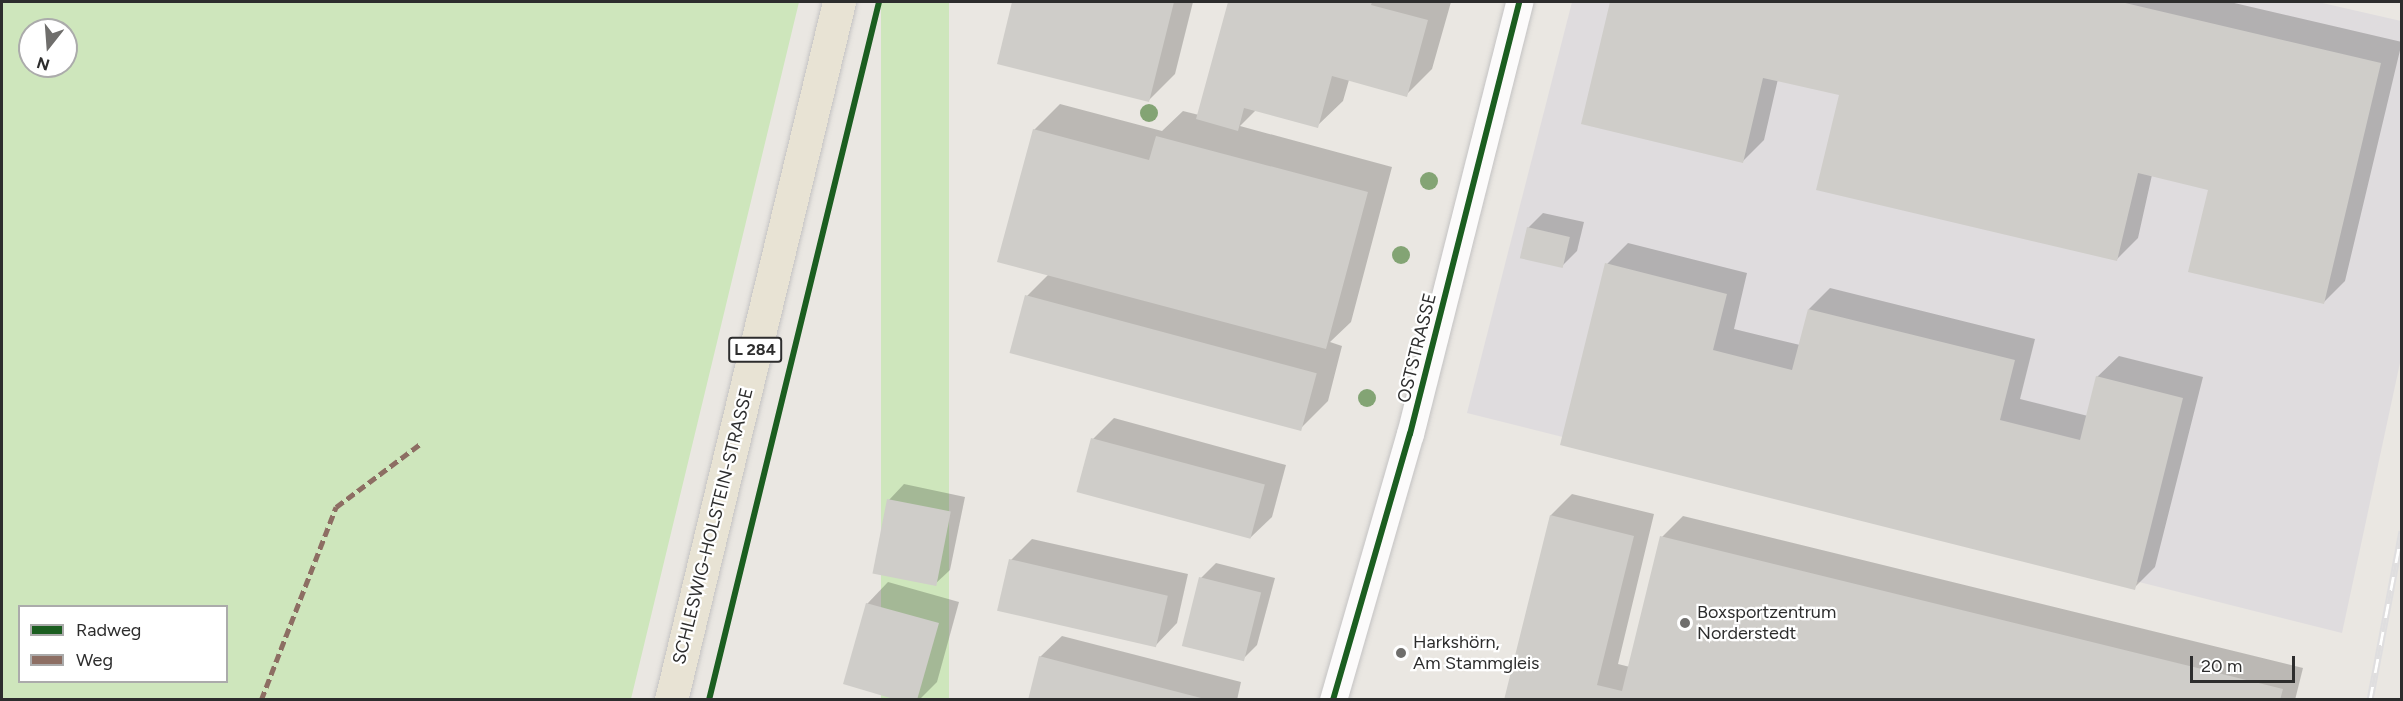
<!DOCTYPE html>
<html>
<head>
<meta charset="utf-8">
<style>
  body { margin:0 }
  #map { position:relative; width:2403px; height:701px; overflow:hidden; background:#eae7e2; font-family:Figtree,sans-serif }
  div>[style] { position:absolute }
  .industrial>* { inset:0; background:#dfdcde }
  .green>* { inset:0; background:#cee6bc; transform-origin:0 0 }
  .shadow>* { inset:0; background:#0003 }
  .building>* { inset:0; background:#cfcdc9; transform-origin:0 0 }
  .roads { filter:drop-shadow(0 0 2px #c4c3c3) drop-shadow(0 0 2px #c4c3c3) }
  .minor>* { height:27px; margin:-13.5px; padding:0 13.5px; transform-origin:13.5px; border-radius:13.5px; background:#fcfbfb }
  .primary>* { height:33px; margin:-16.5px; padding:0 16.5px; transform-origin:16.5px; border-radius:16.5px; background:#e8e3d4 }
  .rail>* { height:7px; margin-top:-3.5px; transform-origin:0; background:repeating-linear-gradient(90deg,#fff 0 14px,#dfdedf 0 28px); box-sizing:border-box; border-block:2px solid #dfdedf }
  .quiet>* { height:4.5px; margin-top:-2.25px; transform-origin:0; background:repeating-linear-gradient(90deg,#8d6e63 0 9px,transparent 0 13.5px) }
  .cycleway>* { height:6px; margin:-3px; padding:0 3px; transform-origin:3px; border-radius:3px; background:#1b5e20 }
  .trees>* { width:18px; height:18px; margin:-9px; border-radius:50%; background:#83a474 }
  .dots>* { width:16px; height:16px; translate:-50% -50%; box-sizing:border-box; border:3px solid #fff; border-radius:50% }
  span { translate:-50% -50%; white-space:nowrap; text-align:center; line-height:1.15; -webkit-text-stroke:4.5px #fff; paint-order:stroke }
  .shield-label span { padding:2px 4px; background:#fff; border:2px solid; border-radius:4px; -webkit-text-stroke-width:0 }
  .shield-label { font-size:16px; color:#2d2d2d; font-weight:700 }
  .street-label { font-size:18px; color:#2d2d2d }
  .poi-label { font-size:18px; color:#2d2d2d }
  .left { translate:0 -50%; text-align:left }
  .frame { position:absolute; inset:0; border:3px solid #2d2d2d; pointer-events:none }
  .legend { position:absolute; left:18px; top:605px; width:210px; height:78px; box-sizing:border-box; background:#fff; border:2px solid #ababab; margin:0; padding:8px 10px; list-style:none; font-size:18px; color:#2d2d2d }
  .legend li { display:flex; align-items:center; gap:12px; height:30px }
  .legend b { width:30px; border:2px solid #ababab }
  .north { position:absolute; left:18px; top:18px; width:60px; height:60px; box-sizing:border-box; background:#fff; border:2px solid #ababab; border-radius:50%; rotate:197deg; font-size:16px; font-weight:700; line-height:24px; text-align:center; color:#2d2d2d }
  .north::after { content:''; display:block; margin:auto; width:21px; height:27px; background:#6f6e6c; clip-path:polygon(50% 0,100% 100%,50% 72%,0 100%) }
  .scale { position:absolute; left:2190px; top:656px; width:105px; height:27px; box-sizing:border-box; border:3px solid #2d2d2d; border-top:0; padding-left:8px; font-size:18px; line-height:21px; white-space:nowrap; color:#2d2d2d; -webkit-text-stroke:4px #fff; paint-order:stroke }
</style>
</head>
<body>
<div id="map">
  <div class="industrial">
    <i style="clip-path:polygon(1572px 2px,2318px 2px,2401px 21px,2401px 358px,2342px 633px,1467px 413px)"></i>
  </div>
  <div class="green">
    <i style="clip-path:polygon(evenodd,2px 2px,799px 2px,631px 699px,2px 699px,2px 2px,30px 30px,66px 30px,66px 66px,30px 66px,30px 30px,2px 2px,20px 606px,226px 606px,226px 682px,20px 682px,20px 606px)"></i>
    <i style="left:881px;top:2px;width:68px;height:717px"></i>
  </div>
  <div class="shadow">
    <i style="clip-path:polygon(1014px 2px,1193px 2px,1175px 74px,1149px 100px,998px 63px)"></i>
    <i style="clip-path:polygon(1230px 2px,1451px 2px,1432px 69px,1406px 95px,1349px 80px,1343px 101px,1317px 126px,1256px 110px,1240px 126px,1392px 167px,1351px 322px,1330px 342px,1342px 346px,1328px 401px,1302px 427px,1027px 296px,1049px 274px,1034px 130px,1060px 104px,1162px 131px,1183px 111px,1199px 115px)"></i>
    <i style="clip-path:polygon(1611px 2px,2230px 2px,2402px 42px,2345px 281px,2323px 303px,2210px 188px,2152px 175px,2138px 238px,2116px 260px,1841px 94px,1778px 79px,1764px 140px,1743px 161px,1583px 123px)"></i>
    <i style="clip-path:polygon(1543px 213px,1584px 222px,1577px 251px,1562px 266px,1528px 228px)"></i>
    <i style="clip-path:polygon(1628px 243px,1747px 273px,1734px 329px,1800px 345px,1809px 309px,1830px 288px,2035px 339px,2020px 399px,2088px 416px,2097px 377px,2119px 356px,2203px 377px,2155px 567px,2134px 588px,1562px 444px,1607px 264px)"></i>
    <i style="clip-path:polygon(1114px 418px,1286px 465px,1272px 517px,1250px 538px,1093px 439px)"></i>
    <i style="clip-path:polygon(904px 484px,965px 497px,950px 570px,934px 585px,889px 500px)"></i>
    <i style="clip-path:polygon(1572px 494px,1654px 514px,1618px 664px,1630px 667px,1662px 537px,1683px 516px,2303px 668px,2295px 700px,1506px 700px,1551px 515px)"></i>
    <i style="clip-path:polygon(1032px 539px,1188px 574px,1177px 623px,1156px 645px,1011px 560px)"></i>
    <i style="clip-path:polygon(1216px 563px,1275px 578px,1257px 645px,1242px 660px,1201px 578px)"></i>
    <i style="clip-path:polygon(888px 582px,959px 602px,937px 682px,919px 700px,903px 700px,867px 604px)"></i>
    <i style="clip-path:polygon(1062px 636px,1241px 682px,1237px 700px,1030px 700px,1040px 657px)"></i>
  </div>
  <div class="building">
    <i style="clip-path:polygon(1012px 2px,1174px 2px,1149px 102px,997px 64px)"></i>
    <i style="clip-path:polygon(1228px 2px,1372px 2px,1371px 5px,1428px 20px,1407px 97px,1332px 76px,1318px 128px,1244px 108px,1238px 131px,1196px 119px)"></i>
    <i style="clip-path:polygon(1610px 2px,2121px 2px,2381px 63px,2324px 304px,2188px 272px,2208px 190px,2138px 173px,2117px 261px,1816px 190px,1839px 95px,1763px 78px,1743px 163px,1581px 124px)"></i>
    <i style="clip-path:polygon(1033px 129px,1149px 160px,1156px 136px,1368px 192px,1326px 349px,997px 262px)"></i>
    <i style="left:1527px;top:227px;width:44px;height:32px;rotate:13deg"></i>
    <i style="clip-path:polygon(1605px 263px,1727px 294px,1713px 350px,1792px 370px,1808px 309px,2015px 360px,2000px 420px,2080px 440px,2096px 376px,2183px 398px,2135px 590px,1560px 445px)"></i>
    <i style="left:1025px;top:295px;width:302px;height:60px;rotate:15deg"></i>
    <i style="left:1091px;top:438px;width:180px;height:56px;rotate:15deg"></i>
    <i style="left:887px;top:499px;width:65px;height:76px;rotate:11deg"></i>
    <i style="clip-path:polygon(1550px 515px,1634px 536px,1597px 685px,1622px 691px,1660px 536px,2283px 689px,2280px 700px,1504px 700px)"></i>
    <i style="left:1009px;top:559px;width:163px;height:53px;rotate:13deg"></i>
    <i style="left:1199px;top:577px;width:64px;height:71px;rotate:14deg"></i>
    <i style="clip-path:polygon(866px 603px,939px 623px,917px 700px,897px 700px,843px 684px)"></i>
    <i style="clip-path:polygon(1039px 656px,1205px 699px,1205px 700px,1028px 700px)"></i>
  </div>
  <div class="roads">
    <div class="minor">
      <i style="left:1333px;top:700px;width:277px;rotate:-73.9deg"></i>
      <i style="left:1410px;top:434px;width:446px;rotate:-75.8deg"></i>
    </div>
    <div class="primary">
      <i style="left:671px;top:700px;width:718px;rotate:-76.47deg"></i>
    </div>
  </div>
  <div class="rail">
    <i style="left:2370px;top:700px;width:172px;rotate:-79.3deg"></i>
  </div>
  <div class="quiet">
    <i style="left:261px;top:700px;width:207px;rotate:-68.8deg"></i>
    <i style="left:336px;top:507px;width:105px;rotate:-36.9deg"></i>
  </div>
  <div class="cycleway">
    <i style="left:709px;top:700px;width:718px;rotate:-76.31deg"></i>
    <i style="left:1333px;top:700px;width:277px;rotate:-73.9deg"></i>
    <i style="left:1410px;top:434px;width:446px;rotate:-75.8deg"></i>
  </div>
  <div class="trees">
    <i style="left:1149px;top:113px"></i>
    <i style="left:1429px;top:181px"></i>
    <i style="left:1401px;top:255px"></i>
    <i style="left:1367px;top:398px"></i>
  </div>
  <div class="dots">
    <i style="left:1685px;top:623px;background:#6f6e6c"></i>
    <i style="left:1401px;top:653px;background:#6f6e6c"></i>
  </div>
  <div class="shield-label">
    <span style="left:755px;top:350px">L 284</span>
  </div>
  <div class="street-label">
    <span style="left:1417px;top:348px;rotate:-76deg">OSTSTRASSE</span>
    <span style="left:713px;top:526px;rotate:-76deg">SCHLESWIG-HOLSTEIN-STRASSE</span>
  </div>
  <div class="poi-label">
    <span class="left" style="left:1697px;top:623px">Boxsportzentrum<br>Norderstedt</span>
    <span class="left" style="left:1413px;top:653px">Harkshörn,<br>Am Stammgleis</span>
  </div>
  <div class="frame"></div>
  <ul class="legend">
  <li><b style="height:8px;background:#1b5e20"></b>Radweg</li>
  <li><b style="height:8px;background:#8d6e63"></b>Weg</li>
  </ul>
  <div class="north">N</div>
  <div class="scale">20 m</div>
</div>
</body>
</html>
